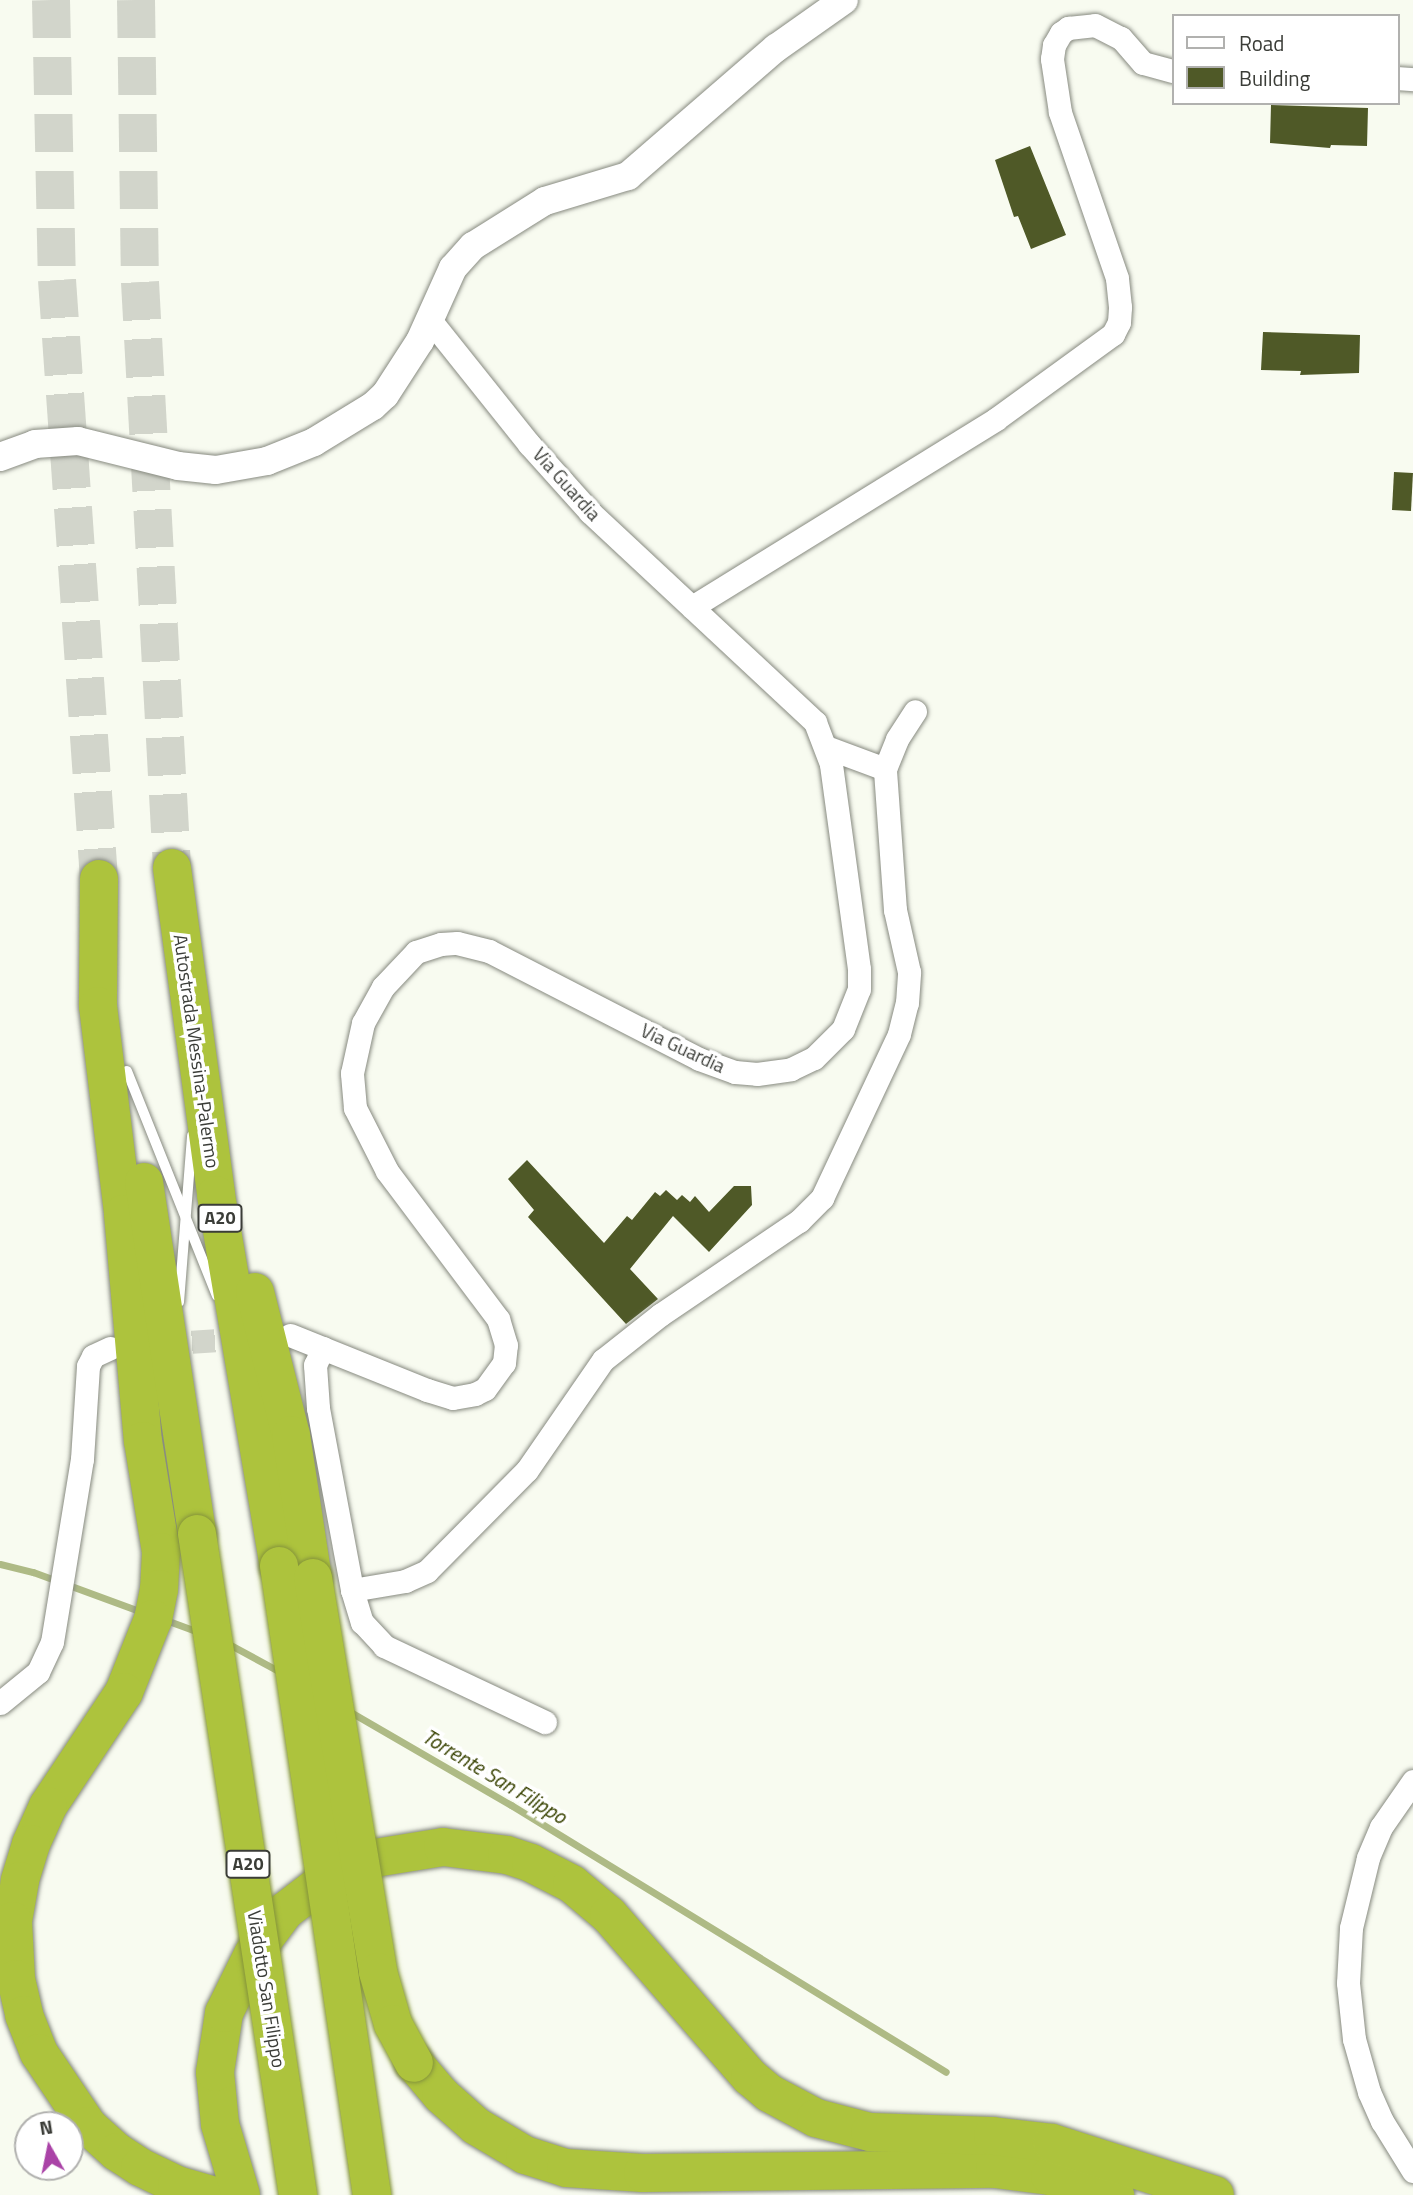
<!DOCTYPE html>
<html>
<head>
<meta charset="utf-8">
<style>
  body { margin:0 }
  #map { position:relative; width:1413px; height:2195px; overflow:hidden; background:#f8fbf0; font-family:"Titillium Web",sans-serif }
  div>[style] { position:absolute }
  .stream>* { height:7px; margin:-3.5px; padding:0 3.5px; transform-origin:3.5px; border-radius:3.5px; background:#aeba85 }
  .building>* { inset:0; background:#4f5927; transform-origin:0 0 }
  .minor-tunnel>* { height:23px; margin-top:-11.5px; transform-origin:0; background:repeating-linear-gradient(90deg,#d2d5cb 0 23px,transparent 0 34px) }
  .motorway-tunnel>* { height:38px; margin-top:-19px; transform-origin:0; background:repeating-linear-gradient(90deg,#d2d5cb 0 38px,transparent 0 57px) }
  .roads { filter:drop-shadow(0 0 2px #878a80) drop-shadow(0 0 2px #878a80) }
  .service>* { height:10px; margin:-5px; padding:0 5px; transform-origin:5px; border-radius:5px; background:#fff }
  .minor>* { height:23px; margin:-11.5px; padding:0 11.5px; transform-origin:11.5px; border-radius:11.5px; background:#fff }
  .tertiary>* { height:28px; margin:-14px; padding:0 14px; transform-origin:14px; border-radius:14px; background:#fff }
  .motorway>* { height:38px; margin:-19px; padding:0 19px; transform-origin:19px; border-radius:19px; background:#adc33d }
  .bridges { filter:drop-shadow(0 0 2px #85943b) drop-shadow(0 0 2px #85943b) }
  .motorway-bridge>* { height:38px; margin:-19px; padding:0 19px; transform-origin:19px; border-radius:19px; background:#adc33d }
  span { translate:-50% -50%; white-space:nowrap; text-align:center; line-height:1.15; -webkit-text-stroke:7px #fff; paint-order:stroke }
  .shield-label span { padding:2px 5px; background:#fff; border:2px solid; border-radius:5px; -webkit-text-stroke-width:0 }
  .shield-label { font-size:18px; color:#3b3d38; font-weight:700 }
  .street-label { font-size:19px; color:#3b3d38 }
  .water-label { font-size:21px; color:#394302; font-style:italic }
  .legend { position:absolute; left:1172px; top:14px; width:228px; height:91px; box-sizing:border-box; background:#fff; border:2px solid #b1b1af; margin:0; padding:9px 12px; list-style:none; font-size:21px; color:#3b3d38 }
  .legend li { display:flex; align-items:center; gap:14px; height:35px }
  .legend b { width:35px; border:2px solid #b1b1af }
  .north { position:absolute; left:14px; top:2111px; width:70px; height:70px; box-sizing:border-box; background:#fff; border:2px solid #b1b1af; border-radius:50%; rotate:351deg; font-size:19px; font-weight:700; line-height:28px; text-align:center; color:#3b3d38 }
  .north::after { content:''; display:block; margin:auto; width:24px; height:32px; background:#aa43a7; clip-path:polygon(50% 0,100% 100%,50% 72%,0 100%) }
</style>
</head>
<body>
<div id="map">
  <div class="stream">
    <i style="left:0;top:1564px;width:34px;rotate:14deg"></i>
    <i style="left:33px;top:1572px;width:116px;rotate:20.2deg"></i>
    <i style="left:163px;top:1619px;width:40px;rotate:20.2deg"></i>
    <i style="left:225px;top:1642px;width:65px;rotate:28.5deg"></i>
    <i style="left:347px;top:1710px;width:190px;rotate:30.1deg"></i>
    <i style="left:511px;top:1805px;width:510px;rotate:31.54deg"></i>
  </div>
  <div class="building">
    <i style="clip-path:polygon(1271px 105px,1368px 108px,1367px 146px,1331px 145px,1330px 148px,1270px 143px)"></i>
    <i style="clip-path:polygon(1030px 146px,1066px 235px,1031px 249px,1018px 216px,1014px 217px,995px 160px)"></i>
    <i style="clip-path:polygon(1263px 332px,1360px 335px,1359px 373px,1300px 375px,1301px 371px,1261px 370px)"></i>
    <i style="left:1394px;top:472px;width:19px;height:38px;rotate:3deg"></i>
    <i style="clip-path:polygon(527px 1160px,604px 1243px,627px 1216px,632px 1220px,655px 1192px,660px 1196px,666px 1190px,677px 1200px,682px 1195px,690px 1202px,695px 1196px,709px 1212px,734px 1186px,751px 1186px,752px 1205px,709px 1252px,673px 1216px,630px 1269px,658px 1299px,626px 1324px,528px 1217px,534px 1210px,508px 1179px)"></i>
  </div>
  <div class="minor-tunnel">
    <i style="left:158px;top:1344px;width:92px;rotate:-3.7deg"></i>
  </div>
  <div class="motorway-tunnel">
    <i style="left:51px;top:0;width:280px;rotate:88.8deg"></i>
    <i style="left:57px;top:280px;width:600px;rotate:85.99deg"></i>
    <i style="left:136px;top:0;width:282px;rotate:89.2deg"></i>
    <i style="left:140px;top:282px;width:587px;rotate:86.87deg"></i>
  </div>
  <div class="roads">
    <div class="service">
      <i style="left:127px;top:1071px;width:242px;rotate:68.2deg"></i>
      <i style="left:179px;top:1302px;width:167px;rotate:-85.5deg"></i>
    </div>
    <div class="minor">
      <i style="left:1397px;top:78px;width:16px;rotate:4deg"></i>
      <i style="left:692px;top:607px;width:357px;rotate:-31.7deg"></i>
      <i style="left:996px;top:419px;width:145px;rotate:-36deg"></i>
      <i style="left:1113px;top:334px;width:13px;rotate:-63deg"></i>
      <i style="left:1119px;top:322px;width:15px;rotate:-86deg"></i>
      <i style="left:1120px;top:307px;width:29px;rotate:-96deg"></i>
      <i style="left:1117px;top:278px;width:176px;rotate:-109deg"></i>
      <i style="left:1060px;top:112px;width:54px;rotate:-98.6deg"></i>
      <i style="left:1052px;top:59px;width:14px;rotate:-82deg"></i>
      <i style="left:1054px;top:45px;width:14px;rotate:-60deg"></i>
      <i style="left:1061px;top:33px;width:9px;rotate:-36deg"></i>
      <i style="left:1068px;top:28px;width:27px;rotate:-6deg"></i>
      <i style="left:1095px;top:25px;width:29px;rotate:27deg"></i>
      <i style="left:1121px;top:38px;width:33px;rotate:49deg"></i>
      <i style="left:1143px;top:63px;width:31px;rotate:15deg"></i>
      <i style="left:826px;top:747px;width:63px;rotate:20.4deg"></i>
      <i style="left:290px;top:1335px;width:148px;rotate:21.9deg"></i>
      <i style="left:427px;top:1390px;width:27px;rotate:17deg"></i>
      <i style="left:453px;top:1398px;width:22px;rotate:-10deg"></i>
      <i style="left:475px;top:1394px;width:11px;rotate:-27deg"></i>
      <i style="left:485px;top:1389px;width:32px;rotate:-54deg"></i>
      <i style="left:504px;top:1363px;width:18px;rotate:-84deg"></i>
      <i style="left:506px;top:1345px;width:27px;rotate:-107deg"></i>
      <i style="left:498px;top:1319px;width:185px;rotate:-126.9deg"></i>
      <i style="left:387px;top:1171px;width:71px;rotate:-116.9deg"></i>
      <i style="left:355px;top:1108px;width:35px;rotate:-95deg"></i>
      <i style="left:352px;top:1073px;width:51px;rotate:-77.6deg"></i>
      <i style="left:363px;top:1023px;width:41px;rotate:-60.9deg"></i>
      <i style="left:383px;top:987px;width:48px;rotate:-46.7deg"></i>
      <i style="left:416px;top:952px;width:26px;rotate:-18deg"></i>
      <i style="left:441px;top:944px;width:16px;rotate:-4deg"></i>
      <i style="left:457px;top:943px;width:33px;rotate:14deg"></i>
      <i style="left:489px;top:951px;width:236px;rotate:27.2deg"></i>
      <i style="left:699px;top:1059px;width:38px;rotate:20deg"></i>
      <i style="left:735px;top:1072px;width:22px;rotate:5deg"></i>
      <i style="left:757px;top:1074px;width:34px;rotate:-8deg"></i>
      <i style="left:791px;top:1069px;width:25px;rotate:-26deg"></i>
      <i style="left:814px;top:1058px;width:41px;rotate:-45deg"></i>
      <i style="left:843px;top:1029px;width:43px;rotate:-68.2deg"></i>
      <i style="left:859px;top:989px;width:20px;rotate:-90deg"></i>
      <i style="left:859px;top:969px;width:207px;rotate:-97.8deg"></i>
      <i style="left:831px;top:764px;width:45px;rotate:-110.9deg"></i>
      <i style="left:815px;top:722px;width:308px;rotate:-137deg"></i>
      <i style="left:590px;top:512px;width:91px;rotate:-131.9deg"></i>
      <i style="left:529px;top:444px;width:159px;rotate:-128.6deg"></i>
      <i style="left:323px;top:1348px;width:19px;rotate:115deg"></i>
      <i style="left:315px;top:1365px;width:43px;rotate:86deg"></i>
      <i style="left:318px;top:1408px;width:185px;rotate:79.4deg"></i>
      <i style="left:352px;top:1590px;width:34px;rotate:73deg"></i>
      <i style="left:362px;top:1622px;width:33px;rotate:47deg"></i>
      <i style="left:384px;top:1646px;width:178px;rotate:25.3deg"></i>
      <i style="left:352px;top:1590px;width:54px;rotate:-9.6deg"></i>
      <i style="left:405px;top:1581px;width:24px;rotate:-24deg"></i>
      <i style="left:427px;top:1571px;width:142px;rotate:-45.3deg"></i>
      <i style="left:527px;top:1470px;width:134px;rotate:-55.4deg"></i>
      <i style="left:603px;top:1360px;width:73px;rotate:-38.3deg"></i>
      <i style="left:660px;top:1315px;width:168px;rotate:-34.1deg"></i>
      <i style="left:799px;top:1221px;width:33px;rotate:-45deg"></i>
      <i style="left:822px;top:1198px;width:181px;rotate:-64.8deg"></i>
      <i style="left:899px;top:1034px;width:32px;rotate:-76deg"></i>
      <i style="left:907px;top:1003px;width:31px;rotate:-86deg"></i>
      <i style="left:909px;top:972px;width:64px;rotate:-102.7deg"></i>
      <i style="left:895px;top:910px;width:141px;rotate:-94.1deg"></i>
      <i style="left:885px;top:769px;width:32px;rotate:-68deg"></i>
      <i style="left:897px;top:739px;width:33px;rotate:-57deg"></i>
      <i style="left:0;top:1703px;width:49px;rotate:-39.2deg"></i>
      <i style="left:38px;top:1672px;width:33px;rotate:-65deg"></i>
      <i style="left:52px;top:1642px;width:185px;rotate:-80.7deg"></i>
      <i style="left:82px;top:1459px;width:93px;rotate:-86.3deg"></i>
      <i style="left:88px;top:1366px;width:11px;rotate:-63deg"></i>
      <i style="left:93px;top:1356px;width:19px;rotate:-25deg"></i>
      <i style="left:1413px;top:1781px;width:56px;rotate:124.8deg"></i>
      <i style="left:1381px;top:1827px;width:34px;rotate:113deg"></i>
      <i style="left:1368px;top:1858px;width:72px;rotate:103.7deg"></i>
      <i style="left:1351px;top:1928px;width:55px;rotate:93.1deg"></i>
      <i style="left:1348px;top:1983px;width:56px;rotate:83.9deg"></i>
      <i style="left:1354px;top:2039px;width:55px;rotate:74.2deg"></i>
      <i style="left:1369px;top:2092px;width:32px;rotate:66deg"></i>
      <i style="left:1382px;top:2121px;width:59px;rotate:58.2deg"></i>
    </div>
    <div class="tertiary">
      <i style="left:0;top:457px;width:37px;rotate:-20deg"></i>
      <i style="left:35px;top:444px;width:43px;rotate:-4deg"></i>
      <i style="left:78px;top:441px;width:103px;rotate:14deg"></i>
      <i style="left:178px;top:466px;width:38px;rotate:6deg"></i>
      <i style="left:216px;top:470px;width:52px;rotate:-10deg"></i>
      <i style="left:267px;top:461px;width:51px;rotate:-22deg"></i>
      <i style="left:314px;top:442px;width:69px;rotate:-31.4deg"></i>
      <i style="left:373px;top:406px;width:16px;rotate:-43deg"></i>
      <i style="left:385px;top:395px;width:64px;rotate:-57.1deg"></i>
      <i style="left:420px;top:341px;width:80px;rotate:-65.7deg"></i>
      <i style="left:453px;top:268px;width:30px;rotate:-48deg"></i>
      <i style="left:473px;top:246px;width:85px;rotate:-32deg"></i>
      <i style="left:545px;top:201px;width:87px;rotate:-16.8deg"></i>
      <i style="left:628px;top:176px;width:196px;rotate:-40.9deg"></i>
      <i style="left:776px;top:48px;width:83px;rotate:-35.2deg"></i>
    </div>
    <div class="motorway">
      <i style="left:172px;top:868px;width:330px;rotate:82.3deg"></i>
      <i style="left:216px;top:1195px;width:376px;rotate:80.4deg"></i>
      <i style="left:99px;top:879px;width:127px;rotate:90.5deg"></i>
      <i style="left:98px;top:1006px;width:209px;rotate:83.1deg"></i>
      <i style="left:123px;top:1214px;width:228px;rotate:85deg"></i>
      <i style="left:143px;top:1441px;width:112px;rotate:80.8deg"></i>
      <i style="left:161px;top:1552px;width:37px;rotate:93deg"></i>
      <i style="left:159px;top:1589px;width:31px;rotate:101deg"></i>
      <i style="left:153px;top:1619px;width:79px;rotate:111.7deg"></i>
      <i style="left:124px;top:1692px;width:137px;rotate:123.7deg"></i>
      <i style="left:48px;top:1806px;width:42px;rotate:114.1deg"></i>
      <i style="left:31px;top:1844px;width:39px;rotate:107deg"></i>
      <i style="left:20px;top:1881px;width:41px;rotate:99.9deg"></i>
      <i style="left:13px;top:1921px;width:58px;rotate:87deg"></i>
      <i style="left:16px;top:1979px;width:37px;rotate:77deg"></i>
      <i style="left:24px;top:2015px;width:41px;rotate:68.5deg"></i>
      <i style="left:39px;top:2053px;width:88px;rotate:56.1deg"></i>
      <i style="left:88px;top:2126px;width:39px;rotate:42deg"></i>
      <i style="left:117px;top:2152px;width:27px;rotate:33deg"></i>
      <i style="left:140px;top:2167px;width:41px;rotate:25.9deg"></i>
      <i style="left:177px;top:2185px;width:35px;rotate:16deg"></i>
      <i style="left:144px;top:1182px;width:356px;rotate:81.4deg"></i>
      <i style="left:255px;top:1292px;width:147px;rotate:75.9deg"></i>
      <i style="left:291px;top:1435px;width:145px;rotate:81.3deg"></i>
      <i style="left:414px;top:2063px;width:42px;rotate:49.8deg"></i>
      <i style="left:441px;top:2095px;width:47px;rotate:41.5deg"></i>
      <i style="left:476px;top:2126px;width:57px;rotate:30.6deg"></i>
      <i style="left:525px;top:2155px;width:43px;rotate:17.6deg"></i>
      <i style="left:566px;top:2168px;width:77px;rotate:3.7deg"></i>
      <i style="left:643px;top:2173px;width:352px;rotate:-0.7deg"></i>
      <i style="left:995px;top:2169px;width:55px;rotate:7.3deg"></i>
      <i style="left:1050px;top:2176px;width:68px;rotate:16.3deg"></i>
      <i style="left:241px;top:2195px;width:74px;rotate:-106.5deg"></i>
      <i style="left:220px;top:2124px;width:52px;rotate:-95.5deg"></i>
      <i style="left:215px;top:2072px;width:60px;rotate:-81.3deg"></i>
      <i style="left:224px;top:2013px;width:66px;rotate:-63.8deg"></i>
      <i style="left:253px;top:1954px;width:54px;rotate:-53.3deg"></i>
      <i style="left:285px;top:1911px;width:53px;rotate:-37.3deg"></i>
      <i style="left:327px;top:1879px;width:52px;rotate:-23.6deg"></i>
      <i style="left:375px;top:1858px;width:69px;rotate:-9.2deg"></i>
      <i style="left:443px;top:1847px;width:64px;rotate:7.1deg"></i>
      <i style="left:507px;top:1855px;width:25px;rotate:18deg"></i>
      <i style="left:531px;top:1863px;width:46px;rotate:27.1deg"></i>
      <i style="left:572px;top:1884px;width:48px;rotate:40deg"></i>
      <i style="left:609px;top:1915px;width:215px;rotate:49deg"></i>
      <i style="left:750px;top:2077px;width:25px;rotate:40deg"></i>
      <i style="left:769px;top:2093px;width:53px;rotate:28deg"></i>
      <i style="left:816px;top:2118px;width:56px;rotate:14.5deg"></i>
      <i style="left:870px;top:2132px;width:123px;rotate:1.9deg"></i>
      <i style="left:993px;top:2136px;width:59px;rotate:6.8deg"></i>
      <i style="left:1052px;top:2143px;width:171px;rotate:17.7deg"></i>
    </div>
  </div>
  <div class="bridges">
    <div class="motorway-bridge">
      <i style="left:197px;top:1534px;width:669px;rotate:81.31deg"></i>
      <i style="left:279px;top:1566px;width:636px;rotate:81.59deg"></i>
      <i style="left:313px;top:1578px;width:399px;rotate:80.6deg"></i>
      <i style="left:378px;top:1972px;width:54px;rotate:73.9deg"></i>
      <i style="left:393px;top:2024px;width:44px;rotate:61.7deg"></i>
    </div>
  </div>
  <div class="shield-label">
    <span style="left:220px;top:1218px">A20</span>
    <span style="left:248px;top:1864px">A20</span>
  </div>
  <div class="street-label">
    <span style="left:567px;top:484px;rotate:48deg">Via Guardia</span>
    <span style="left:683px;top:1048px;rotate:25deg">Via Guardia</span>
    <span style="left:197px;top:1051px;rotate:82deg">Autostrada Messina-Palermo</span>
    <span style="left:267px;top:1989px;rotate:81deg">Viadotto San Filippo</span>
  </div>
  <div class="water-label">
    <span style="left:495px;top:1776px;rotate:31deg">Torrente San Filippo</span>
  </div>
  <ul class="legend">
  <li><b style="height:9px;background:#fff"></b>Road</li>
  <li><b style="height:19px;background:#4f5927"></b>Building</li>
  </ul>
  <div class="north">N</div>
</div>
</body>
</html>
